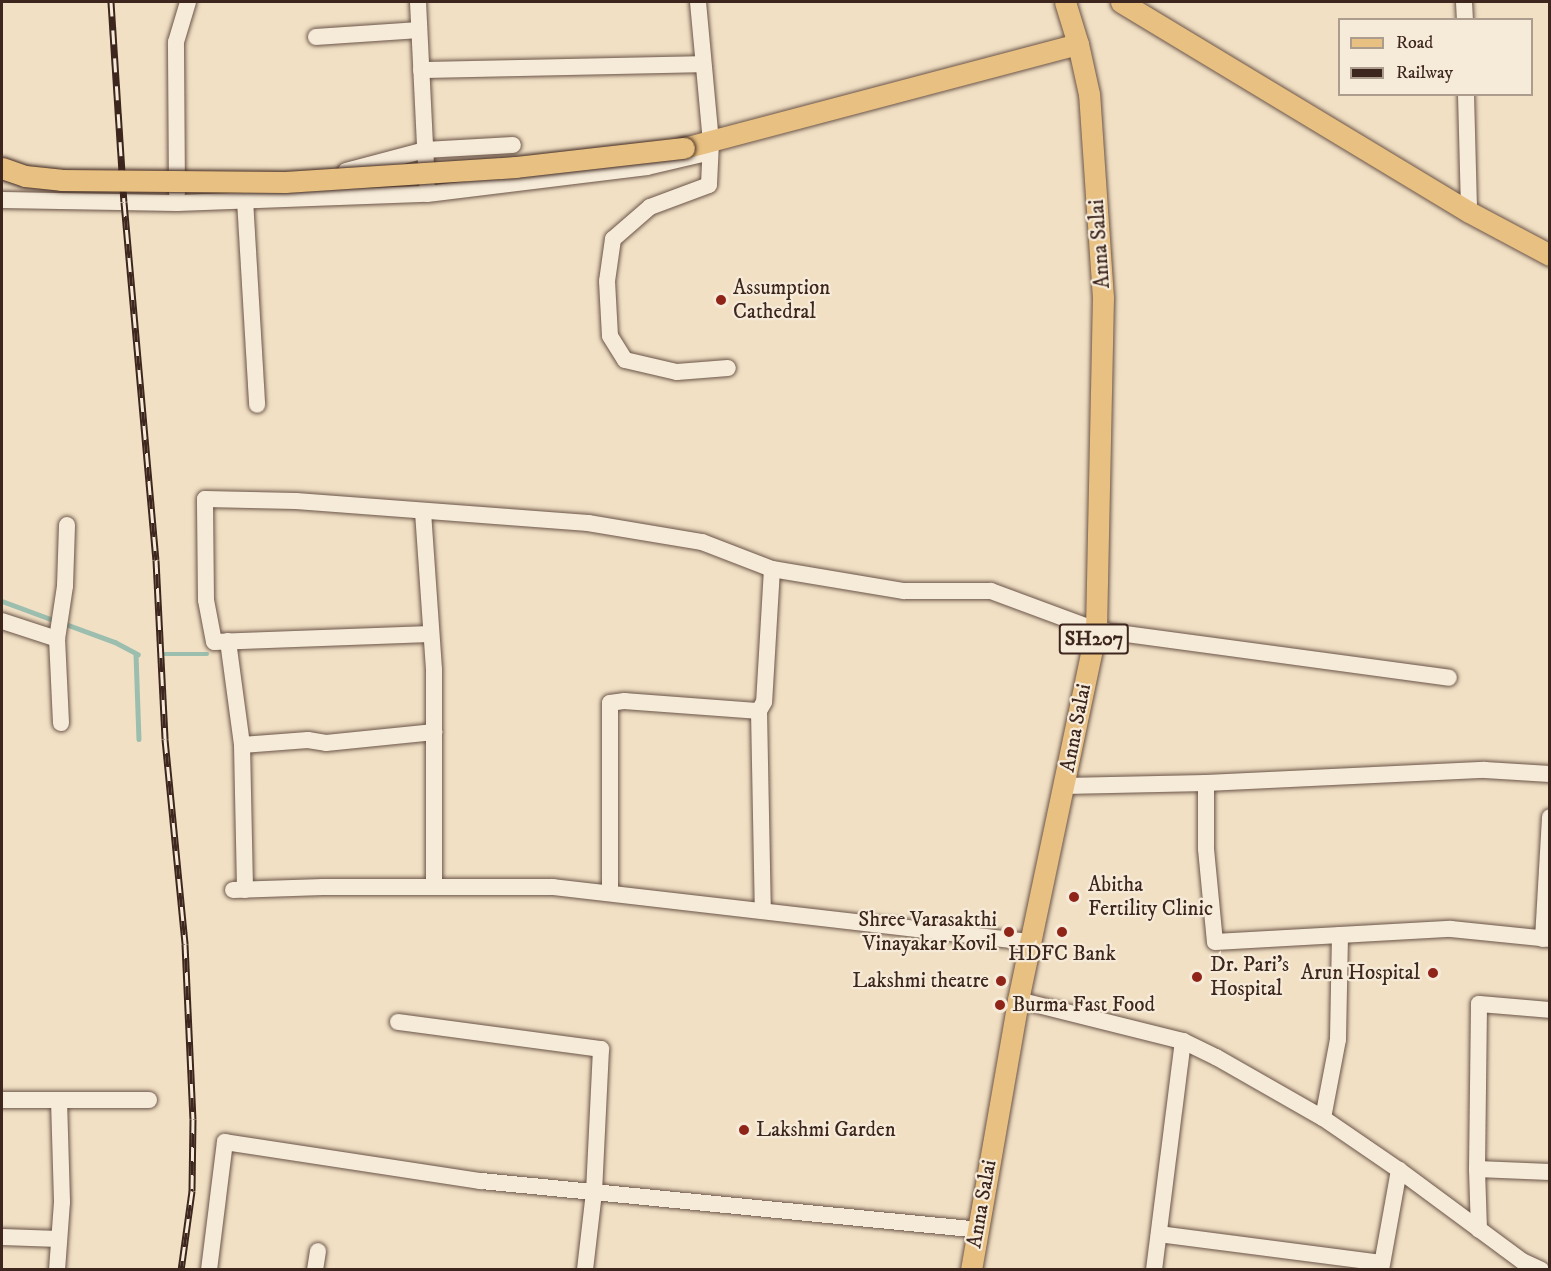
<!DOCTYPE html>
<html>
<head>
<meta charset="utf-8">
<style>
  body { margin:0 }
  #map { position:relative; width:1551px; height:1271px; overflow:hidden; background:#f1e0c4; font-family:"IM FELL DW Pica",serif }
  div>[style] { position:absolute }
  .stream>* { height:4.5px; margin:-2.25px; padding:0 2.25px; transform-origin:2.25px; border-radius:2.25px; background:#9bbeaf }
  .roads { filter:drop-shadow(0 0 2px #6a5448) drop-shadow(0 0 2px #6a5448) }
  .minor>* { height:16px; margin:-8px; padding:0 8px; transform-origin:8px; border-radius:8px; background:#f6ebd9 }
  .major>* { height:21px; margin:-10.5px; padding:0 10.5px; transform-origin:10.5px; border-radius:10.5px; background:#e8c082 }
  .rail>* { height:7px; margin-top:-3.5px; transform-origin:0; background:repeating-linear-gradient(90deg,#f6ebd9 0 14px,#3d261e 0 28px); box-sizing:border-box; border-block:2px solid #3d261e }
  .bridges { filter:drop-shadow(0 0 2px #3d261e) drop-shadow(0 0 2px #3d261e) }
  .major-bridge>* { height:21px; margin:-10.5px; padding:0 10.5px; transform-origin:10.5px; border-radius:10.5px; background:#e8c082 }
  .dots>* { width:16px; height:16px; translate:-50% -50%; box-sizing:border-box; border:3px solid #f6ebd9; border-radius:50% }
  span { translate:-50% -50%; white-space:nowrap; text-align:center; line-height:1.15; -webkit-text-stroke:4.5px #f6ebd9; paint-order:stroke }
  .shield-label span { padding:2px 4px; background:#f6ebd9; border:2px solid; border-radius:4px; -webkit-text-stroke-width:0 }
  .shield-label { font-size:20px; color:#3d261e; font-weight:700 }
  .street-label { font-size:21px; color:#3d261e }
  .poi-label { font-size:21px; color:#3d261e }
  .left { translate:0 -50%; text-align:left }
  .right { translate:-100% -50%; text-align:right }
  .frame { position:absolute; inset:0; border:3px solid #3d261e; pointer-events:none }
  .legend { position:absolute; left:1338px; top:18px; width:195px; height:78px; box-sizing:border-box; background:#f6ebd9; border:2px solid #ac9c8e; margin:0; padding:8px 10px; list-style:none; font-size:18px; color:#3d261e }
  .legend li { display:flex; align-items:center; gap:12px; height:30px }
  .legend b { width:30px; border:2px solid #ac9c8e }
</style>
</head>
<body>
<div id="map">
  <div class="stream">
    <i style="left:2px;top:601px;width:58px;rotate:20.3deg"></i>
    <i style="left:63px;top:623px;width:55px;rotate:20.1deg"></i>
    <i style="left:115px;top:642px;width:26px;rotate:28deg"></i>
    <i style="left:136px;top:654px;width:85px;rotate:88deg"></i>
    <i style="left:165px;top:654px;width:42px"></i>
  </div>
  <div class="roads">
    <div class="minor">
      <i style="left:418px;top:2px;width:181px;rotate:87.2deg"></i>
      <i style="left:698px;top:2px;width:141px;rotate:84.7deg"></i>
      <i style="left:711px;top:142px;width:43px;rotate:92.7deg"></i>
      <i style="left:709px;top:185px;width:63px;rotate:159.6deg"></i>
      <i style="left:650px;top:207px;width:49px;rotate:139.1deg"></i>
      <i style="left:613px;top:239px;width:42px;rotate:98.1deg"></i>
      <i style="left:607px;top:281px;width:55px;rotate:86.9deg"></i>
      <i style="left:610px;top:336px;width:28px;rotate:58deg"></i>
      <i style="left:625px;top:360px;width:53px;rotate:13deg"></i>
      <i style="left:677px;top:372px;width:51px;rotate:-4.5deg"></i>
      <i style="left:1464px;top:2px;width:18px;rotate:87deg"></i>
      <i style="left:316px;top:37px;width:103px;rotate:-3.9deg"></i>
      <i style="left:421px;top:70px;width:281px;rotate:-1.2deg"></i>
      <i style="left:1466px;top:94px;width:118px;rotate:88.5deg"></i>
      <i style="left:346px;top:171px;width:82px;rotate:-14.9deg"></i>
      <i style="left:425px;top:150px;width:88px;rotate:-3.3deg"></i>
      <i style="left:177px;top:193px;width:151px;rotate:-90.4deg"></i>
      <i style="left:176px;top:42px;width:42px;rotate:-73.3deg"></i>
      <i style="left:2px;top:200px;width:175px;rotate:1deg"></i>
      <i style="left:177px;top:203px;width:250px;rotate:-2.1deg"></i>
      <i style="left:427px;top:194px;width:222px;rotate:-7deg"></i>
      <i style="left:647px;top:167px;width:57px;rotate:-13.3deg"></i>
      <i style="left:245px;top:200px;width:205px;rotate:86.6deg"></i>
      <i style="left:423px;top:512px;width:158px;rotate:86deg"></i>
      <i style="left:434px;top:670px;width:217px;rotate:90deg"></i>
      <i style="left:772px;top:569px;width:134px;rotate:9.5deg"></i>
      <i style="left:904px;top:591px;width:87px"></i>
      <i style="left:991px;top:591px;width:112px;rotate:20.4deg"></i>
      <i style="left:1096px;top:630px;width:356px;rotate:7.7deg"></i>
      <i style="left:2px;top:621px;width:58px;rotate:18.1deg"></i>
      <i style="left:430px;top:634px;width:216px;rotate:177.9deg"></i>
      <i style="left:214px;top:642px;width:43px;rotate:-100.8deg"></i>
      <i style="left:206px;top:600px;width:101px;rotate:-90.6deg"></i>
      <i style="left:205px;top:499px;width:91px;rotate:1.3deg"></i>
      <i style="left:296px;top:501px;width:293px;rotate:4.3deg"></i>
      <i style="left:588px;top:523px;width:116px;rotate:9.5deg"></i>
      <i style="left:702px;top:542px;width:75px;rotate:21.1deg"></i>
      <i style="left:772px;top:569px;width:133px;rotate:93.4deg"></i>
      <i style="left:764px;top:702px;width:10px;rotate:119deg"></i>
      <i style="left:759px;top:711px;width:200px;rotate:88.9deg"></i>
      <i style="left:228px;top:641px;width:105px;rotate:82.3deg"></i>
      <i style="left:242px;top:745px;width:145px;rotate:88.8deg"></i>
      <i style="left:61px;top:723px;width:84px;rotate:-92.7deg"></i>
      <i style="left:57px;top:639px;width:54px;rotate:-81.4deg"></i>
      <i style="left:65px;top:586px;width:61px;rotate:-88.1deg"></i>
      <i style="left:242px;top:745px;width:66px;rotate:-4.3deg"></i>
      <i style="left:308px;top:740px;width:18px;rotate:9deg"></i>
      <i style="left:326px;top:743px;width:109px;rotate:-5.8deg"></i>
      <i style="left:1206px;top:783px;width:66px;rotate:90deg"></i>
      <i style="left:1206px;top:849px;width:93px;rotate:84.5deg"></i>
      <i style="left:1215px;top:942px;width:236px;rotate:-3.2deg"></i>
      <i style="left:1451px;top:929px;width:100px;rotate:5.8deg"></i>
      <i style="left:1064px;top:786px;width:142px;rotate:-1.2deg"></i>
      <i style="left:1206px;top:783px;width:279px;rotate:-2.7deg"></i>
      <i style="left:1485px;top:770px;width:65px;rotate:3.5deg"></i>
      <i style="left:233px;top:890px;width:90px;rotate:-1.9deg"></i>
      <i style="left:323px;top:887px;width:230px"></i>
      <i style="left:553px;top:887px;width:482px;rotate:6.6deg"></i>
      <i style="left:610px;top:893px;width:190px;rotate:-90deg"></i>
      <i style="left:610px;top:703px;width:15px;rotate:-8deg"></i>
      <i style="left:625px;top:701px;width:134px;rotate:4.3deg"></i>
      <i style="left:1543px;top:939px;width:122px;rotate:-86.7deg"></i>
      <i style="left:1018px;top:1000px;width:170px;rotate:14deg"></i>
      <i style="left:1183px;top:1041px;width:37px;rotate:26deg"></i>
      <i style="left:1216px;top:1057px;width:123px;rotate:29.7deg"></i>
      <i style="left:1323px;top:1118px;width:92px;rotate:34.4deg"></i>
      <i style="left:1399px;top:1170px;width:153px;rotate:36.5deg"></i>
      <i style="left:1522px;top:1261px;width:21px;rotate:25deg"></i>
      <i style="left:398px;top:1022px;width:205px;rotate:7.6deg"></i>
      <i style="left:601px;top:1049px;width:143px;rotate:92.8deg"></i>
      <i style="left:594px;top:1192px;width:79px;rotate:96.6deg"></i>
      <i style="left:2px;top:1100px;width:57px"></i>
      <i style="left:59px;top:1100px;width:102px;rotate:88.3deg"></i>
      <i style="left:62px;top:1202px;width:68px;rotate:94.2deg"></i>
      <i style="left:59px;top:1100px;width:90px"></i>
      <i style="left:1323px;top:1118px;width:80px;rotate:-79.2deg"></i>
      <i style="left:1338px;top:1039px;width:104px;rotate:-88.9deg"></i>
      <i style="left:1477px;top:1169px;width:73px;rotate:2.4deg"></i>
      <i style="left:1479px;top:1230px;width:61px;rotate:-91.9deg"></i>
      <i style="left:1477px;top:1169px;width:165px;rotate:-89.3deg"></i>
      <i style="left:1479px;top:1004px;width:71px;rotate:4.8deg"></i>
      <i style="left:1159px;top:1234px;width:224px;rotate:7.4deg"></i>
      <i style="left:2px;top:1237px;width:57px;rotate:2deg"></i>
      <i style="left:209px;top:1270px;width:129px;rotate:-82.9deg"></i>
      <i style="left:225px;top:1142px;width:259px;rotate:8.7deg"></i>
      <i style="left:481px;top:1181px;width:498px;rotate:5.6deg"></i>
      <i style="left:315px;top:1270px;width:19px;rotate:-81deg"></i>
      <i style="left:1154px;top:1270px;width:231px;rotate:-82.8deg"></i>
      <i style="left:1381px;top:1270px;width:102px;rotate:-79.8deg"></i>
    </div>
    <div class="major">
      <i style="left:1121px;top:2px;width:406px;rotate:31.1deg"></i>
      <i style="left:1469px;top:212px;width:92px;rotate:28deg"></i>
      <i style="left:684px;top:148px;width:407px;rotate:-14.8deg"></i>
      <i style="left:971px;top:1270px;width:274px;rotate:-80.1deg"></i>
      <i style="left:1018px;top:1000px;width:378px;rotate:-78.1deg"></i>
      <i style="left:1096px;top:630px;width:332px;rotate:-88.8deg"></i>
      <i style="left:1103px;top:298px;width:204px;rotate:-93.9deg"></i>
      <i style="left:1089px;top:94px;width:51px;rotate:-102.4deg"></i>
      <i style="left:1078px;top:44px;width:44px;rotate:-107.2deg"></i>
    </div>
  </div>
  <div class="rail">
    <i style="left:111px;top:2px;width:200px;rotate:86.3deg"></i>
    <i style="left:124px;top:202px;width:359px;rotate:84.9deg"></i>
    <i style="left:156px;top:560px;width:179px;rotate:87.1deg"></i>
    <i style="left:165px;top:739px;width:206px;rotate:84.4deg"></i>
    <i style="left:185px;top:944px;width:175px;rotate:87.4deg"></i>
    <i style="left:193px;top:1119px;width:72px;rotate:90.8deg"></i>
    <i style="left:192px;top:1191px;width:80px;rotate:97.9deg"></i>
  </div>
  <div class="bridges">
    <div class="major-bridge">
      <i style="left:2px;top:168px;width:24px;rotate:19deg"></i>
      <i style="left:25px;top:176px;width:36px;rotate:6deg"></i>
      <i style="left:61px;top:180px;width:224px;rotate:0.5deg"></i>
      <i style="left:285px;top:182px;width:231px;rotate:-3.7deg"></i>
      <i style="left:516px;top:167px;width:169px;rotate:-6.5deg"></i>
    </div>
  </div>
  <div class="dots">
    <i style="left:721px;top:300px;background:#8f2418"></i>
    <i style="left:1074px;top:897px;background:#8f2418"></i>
    <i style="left:1009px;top:932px;background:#8f2418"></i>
    <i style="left:1062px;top:932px;background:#8f2418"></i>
    <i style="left:1433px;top:973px;background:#8f2418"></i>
    <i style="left:1197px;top:977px;background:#8f2418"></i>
    <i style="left:1001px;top:981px;background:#8f2418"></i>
    <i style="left:1000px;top:1005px;background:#8f2418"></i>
    <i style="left:744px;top:1130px;background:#8f2418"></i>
  </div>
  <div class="shield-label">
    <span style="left:1094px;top:639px">SH207</span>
  </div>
  <div class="street-label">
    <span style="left:1100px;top:244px;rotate:-94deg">Anna Salai</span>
    <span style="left:1076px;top:728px;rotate:-79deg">Anna Salai</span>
    <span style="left:982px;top:1204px;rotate:-80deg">Anna Salai</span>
  </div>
  <div class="poi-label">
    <span class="left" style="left:733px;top:300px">Assumption<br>Cathedral</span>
    <span class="left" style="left:1088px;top:897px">Abitha<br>Fertility Clinic</span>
    <span class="right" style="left:997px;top:932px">Shree Varasakthi<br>Vinayakar Kovil</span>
    <span style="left:1062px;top:954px">HDFC Bank</span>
    <span class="left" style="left:1210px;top:977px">Dr. Pari's<br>Hospital</span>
    <span class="right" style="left:1420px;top:973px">Arun Hospital</span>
    <span class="right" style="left:989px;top:981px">Lakshmi theatre</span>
    <span class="left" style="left:1012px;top:1005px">Burma Fast Food</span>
    <span class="left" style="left:756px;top:1130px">Lakshmi Garden</span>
  </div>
  <div class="frame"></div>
  <ul class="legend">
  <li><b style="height:8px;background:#e8c082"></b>Road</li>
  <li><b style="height:8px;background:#3d261e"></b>Railway</li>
  </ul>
</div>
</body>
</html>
